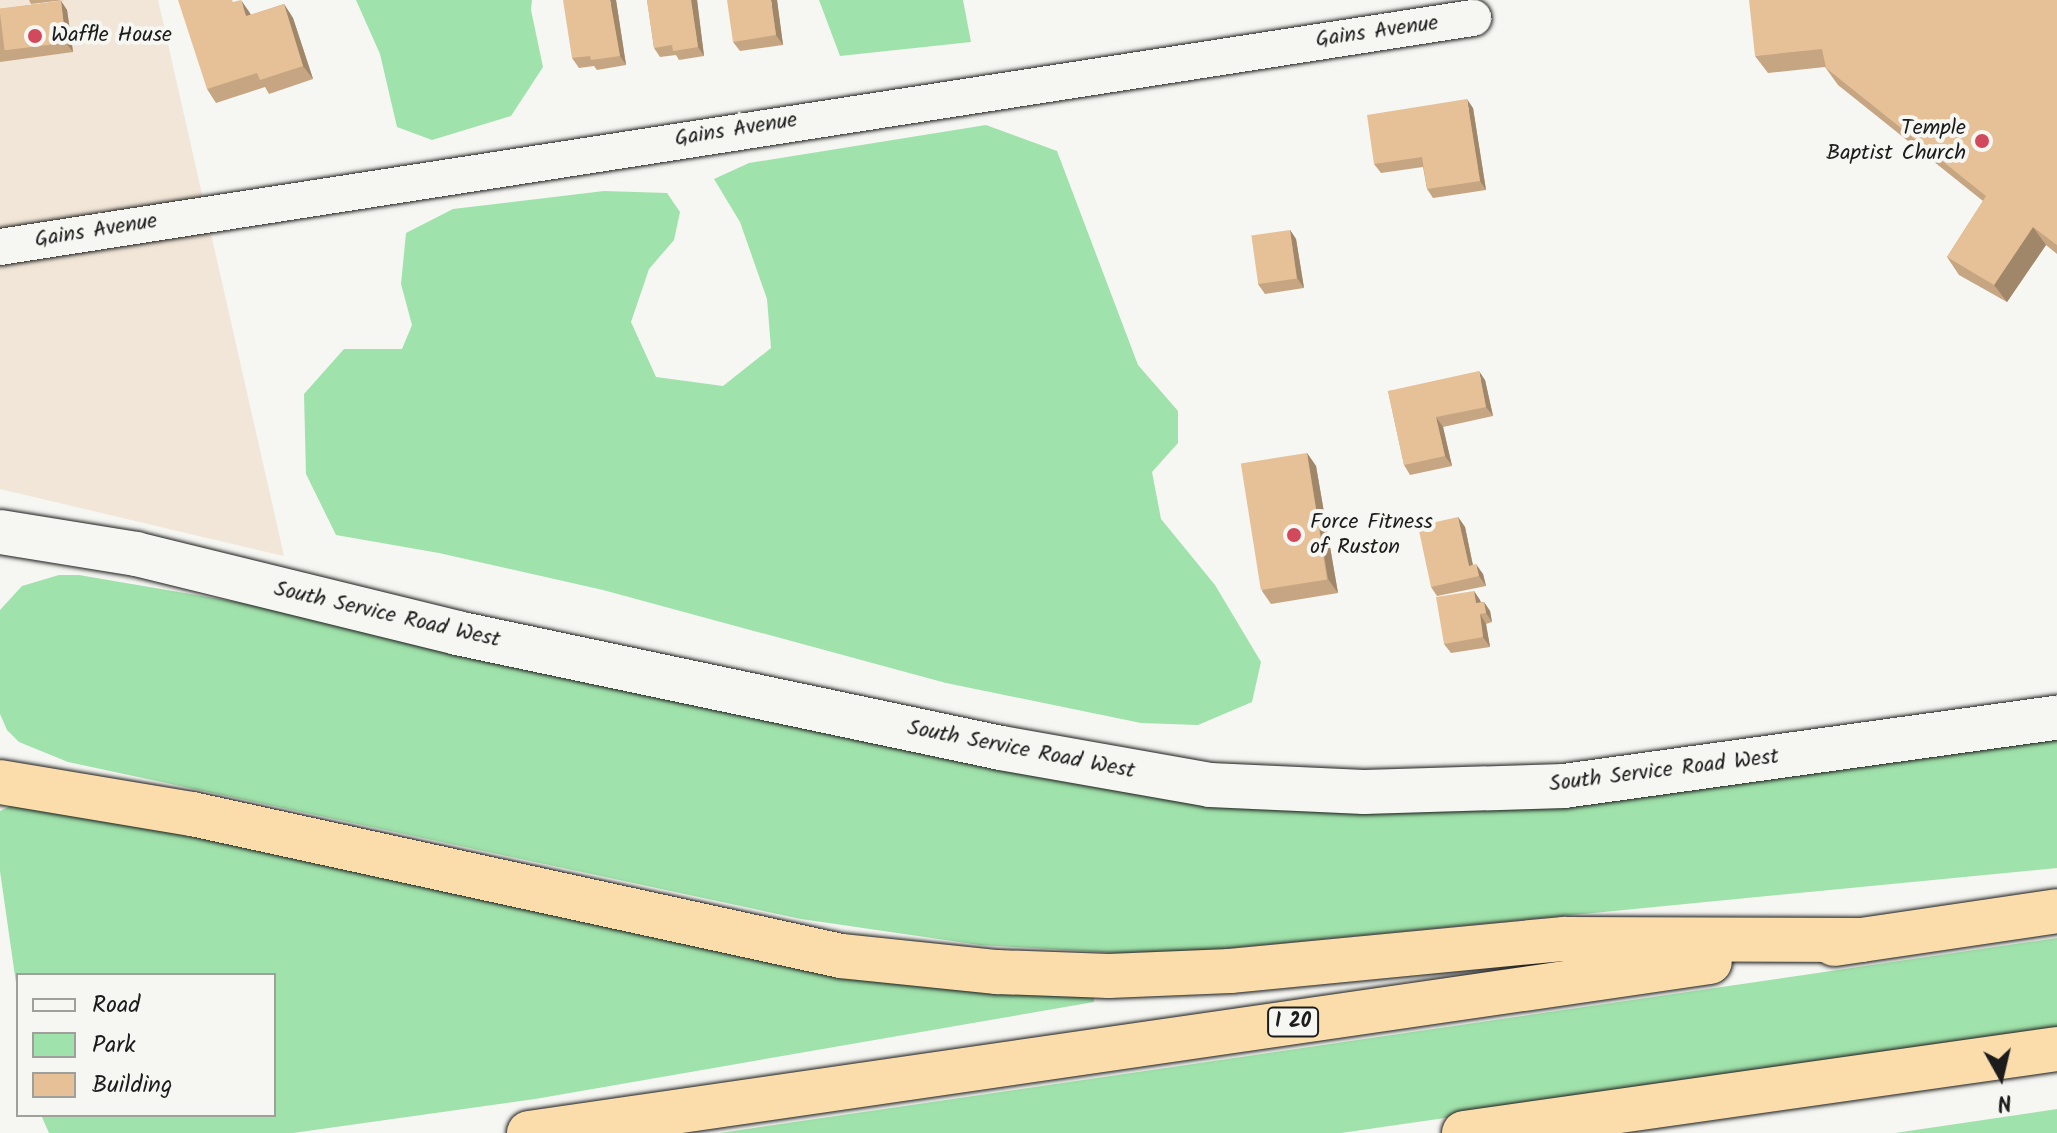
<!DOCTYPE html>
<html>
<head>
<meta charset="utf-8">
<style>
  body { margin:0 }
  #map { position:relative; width:2057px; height:1133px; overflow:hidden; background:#f6f6f2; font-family:Kalam,sans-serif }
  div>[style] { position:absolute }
  .built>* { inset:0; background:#f1e6d7 }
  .green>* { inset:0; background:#a0e2ab }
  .roads { filter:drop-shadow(0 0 2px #1c1c1c) drop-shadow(0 0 2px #1c1c1c) }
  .minor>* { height:36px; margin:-18px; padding:0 18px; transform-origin:18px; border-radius:18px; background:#f6f6f2 }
  .secondary>* { height:44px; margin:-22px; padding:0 22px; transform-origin:22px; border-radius:22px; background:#f6f6f2 }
  .motorway>* { height:44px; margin:-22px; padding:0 22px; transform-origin:22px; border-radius:22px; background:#faddab }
  .wall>* { inset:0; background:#c6a682 }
  .shaded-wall>* { inset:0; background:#a1876a }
  .building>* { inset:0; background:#e6c197; transform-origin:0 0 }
  .dots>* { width:22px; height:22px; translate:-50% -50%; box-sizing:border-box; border:4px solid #f6f6f2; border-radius:50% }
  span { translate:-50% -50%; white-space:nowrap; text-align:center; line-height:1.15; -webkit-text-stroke:8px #f6f6f2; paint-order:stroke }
  .shield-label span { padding:2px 6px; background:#f6f6f2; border:2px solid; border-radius:6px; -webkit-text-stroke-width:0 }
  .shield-label { font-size:20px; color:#1c1c1c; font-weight:700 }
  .street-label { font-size:22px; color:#1c1c1c }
  .poi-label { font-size:22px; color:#1c1c1c }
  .left { translate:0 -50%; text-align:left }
  .right { translate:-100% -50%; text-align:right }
  .legend { position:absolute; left:16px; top:973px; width:260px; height:144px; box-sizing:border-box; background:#f6f6f2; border:2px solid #9f9f9c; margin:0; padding:10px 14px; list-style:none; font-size:24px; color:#1c1c1c }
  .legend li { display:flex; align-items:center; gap:16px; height:40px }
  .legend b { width:40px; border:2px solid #9f9f9c }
  .north { position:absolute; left:1961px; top:1037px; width:80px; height:80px; -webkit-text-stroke:6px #f6f6f2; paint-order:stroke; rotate:172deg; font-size:22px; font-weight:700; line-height:32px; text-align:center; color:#1c1c1c }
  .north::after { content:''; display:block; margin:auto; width:28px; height:36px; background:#1c1c1c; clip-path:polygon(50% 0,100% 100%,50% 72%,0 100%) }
</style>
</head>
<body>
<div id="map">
  <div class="built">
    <i style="clip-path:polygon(0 0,158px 0,284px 556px,0 489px)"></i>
  </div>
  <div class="green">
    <i style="clip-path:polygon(356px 0,532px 0,531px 10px,543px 67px,511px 116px,432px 140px,397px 127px,380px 54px)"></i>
    <i style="clip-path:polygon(819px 0,963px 0,971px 42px,840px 56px)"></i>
    <i style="clip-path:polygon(986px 125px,1057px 151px,1138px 365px,1178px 411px,1178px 443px,1152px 472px,1161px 519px,1215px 585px,1261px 662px,1252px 702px,1198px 725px,1141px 723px,946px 683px,603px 590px,439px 553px,336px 535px,306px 474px,304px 394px,344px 349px,402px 349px,412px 325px,401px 284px,406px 233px,453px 209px,604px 191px,667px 193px,680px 212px,674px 240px,649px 269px,631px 322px,656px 377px,723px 386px,771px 348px,767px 299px,740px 222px,714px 179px,749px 163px)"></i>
    <i style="clip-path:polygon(59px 575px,79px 575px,443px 637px,1246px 803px,2057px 734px,2057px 868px,1211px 950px,1116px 953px,980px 945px,801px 919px,68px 762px,19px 742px,7px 730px,0 714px,0 610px,22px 586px)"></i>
    <i style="clip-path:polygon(19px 802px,1094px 993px,1094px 1002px,535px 1099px,293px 1133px,49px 1133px,41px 1115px,274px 1115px,274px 975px,18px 975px,18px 997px,0 871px,0 811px)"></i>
    <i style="clip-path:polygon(2057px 938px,2057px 1029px,1341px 1133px,720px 1133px)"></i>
    <i style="clip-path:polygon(2057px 1109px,2057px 1133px,1895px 1133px)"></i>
  </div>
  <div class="roads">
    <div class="minor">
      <i style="left:0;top:247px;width:1491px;rotate:-8.84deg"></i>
    </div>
    <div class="secondary">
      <i style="left:0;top:532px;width:138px;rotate:9.2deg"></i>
      <i style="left:136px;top:554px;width:331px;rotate:13.8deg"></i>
      <i style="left:457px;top:633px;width:556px;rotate:11.94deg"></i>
      <i style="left:1001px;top:748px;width:212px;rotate:10deg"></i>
      <i style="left:1210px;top:785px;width:154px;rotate:2.6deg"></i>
      <i style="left:1364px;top:792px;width:200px;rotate:-1.7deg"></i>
      <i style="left:1564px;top:786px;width:498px;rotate:-7.9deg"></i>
    </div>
    <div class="motorway">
      <i style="left:0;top:782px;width:195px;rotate:9.5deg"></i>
      <i style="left:192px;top:814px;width:664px;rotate:12.34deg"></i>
      <i style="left:841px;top:956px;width:157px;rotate:5.9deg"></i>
      <i style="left:997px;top:972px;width:112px;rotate:2deg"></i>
      <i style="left:1109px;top:976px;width:121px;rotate:-2.4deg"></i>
      <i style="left:1230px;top:971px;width:336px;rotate:-5.5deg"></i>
      <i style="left:1564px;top:939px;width:297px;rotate:0.2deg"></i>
      <i style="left:1834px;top:944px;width:225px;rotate:-8.4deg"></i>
      <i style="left:529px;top:1133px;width:1193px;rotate:-8.24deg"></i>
      <i style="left:1464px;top:1133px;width:599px;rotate:-8.06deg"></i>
    </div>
  </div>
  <div class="wall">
    <i style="clip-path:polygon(29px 0,64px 0,31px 4px)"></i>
    <i style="clip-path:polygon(616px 0,626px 65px,597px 70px,594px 66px,579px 68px,572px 58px)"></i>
    <i style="clip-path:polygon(647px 0,697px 0,704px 56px,679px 60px,676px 55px,660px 57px,654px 48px)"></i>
    <i style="clip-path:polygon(777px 0,783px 45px,740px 51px,733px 42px)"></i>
    <i style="clip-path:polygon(2057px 0,2057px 254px,2046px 245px,2007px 302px,1959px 275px,1947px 257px,1983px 201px,1838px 85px,1825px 67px,1768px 73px,1755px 56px)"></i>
    <i style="clip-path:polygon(61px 1px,67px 10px,73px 52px,0 62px,0 9px)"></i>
    <i style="clip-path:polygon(238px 1px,251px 15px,284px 4px,293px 18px,313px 79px,269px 94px,265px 87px,216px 103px,207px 89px)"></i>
    <i style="clip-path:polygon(1473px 108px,1486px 190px,1433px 198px,1427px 189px,1423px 167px,1381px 173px,1374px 164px)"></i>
    <i style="clip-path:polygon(1290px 230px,1296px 239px,1304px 288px,1265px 294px,1258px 284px)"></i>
    <i style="clip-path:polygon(1485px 380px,1493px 416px,1443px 427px,1452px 466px,1410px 475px,1404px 465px,1388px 391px)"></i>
    <i style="clip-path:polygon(1307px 453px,1316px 466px,1338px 593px,1271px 604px,1262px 591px)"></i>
    <i style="clip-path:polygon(1458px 517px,1465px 527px,1473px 565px,1483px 574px,1486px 586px,1437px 596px,1431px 587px)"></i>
    <i style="clip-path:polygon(1474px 591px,1481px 602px,1484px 602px,1490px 611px,1492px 622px,1486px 624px,1490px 647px,1451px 653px,1444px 644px)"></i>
  </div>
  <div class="shaded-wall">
    <i style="clip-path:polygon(241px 0,250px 13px,256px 30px,246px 16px)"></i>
    <i style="clip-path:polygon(610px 0,616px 0,626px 65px,620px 56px)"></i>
    <i style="clip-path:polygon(691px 0,697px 0,704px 56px,698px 47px)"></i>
    <i style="clip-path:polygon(771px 0,777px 0,783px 45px,776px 35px)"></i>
    <i style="clip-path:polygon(61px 1px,67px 10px,73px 52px,66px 43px)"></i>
    <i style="clip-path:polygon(284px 4px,293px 18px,313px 79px,303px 66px)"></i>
    <i style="clip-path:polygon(1467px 99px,1473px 108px,1486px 190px,1480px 181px)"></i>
    <i style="clip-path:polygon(2033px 227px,2046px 245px,2007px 302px,1994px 285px)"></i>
    <i style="clip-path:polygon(1290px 230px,1296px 239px,1304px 288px,1297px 278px)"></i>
    <i style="clip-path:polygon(1479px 371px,1485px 380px,1493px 416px,1486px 407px)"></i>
    <i style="clip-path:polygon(1436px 417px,1443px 427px,1452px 466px,1445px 456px)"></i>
    <i style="clip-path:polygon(1307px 453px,1316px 466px,1338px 593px,1328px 579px)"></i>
    <i style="clip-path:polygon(1458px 517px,1465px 527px,1475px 576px,1469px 566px)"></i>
    <i style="clip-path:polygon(1476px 564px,1483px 574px,1486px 586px,1479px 576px)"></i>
    <i style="clip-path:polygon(1474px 591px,1480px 600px,1483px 613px,1476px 603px)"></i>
    <i style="clip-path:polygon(1484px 602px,1490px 611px,1492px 622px,1486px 613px)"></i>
    <i style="clip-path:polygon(1480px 614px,1486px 624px,1490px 647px,1483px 637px)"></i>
  </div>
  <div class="building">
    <i style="clip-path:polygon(178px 0,232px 0,233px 2px,241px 0,246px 16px,284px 4px,303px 66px,260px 80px,257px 73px,207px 89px)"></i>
    <i style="clip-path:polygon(563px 0,610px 0,620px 56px,591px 60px,590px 56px,572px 58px)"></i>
    <i style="clip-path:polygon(647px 0,691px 0,698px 47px,673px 51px,672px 45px,654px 48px)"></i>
    <i style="clip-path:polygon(727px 0,771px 0,776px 35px,733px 42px)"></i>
    <i style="clip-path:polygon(1749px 0,2057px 0,2057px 245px,2033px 227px,1994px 285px,1947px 257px,1986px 196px,1826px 68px,1822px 49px,1755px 56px)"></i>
    <i style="left:61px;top:1px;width:42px;height:62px;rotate:83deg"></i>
    <i style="clip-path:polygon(1467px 99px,1480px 181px,1427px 189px,1422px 157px,1374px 164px,1367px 115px)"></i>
    <i style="left:1290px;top:230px;width:49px;height:39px;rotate:82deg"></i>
    <i style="clip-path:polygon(1479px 371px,1486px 407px,1436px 417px,1445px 456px,1404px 465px,1388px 391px)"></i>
    <i style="left:1307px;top:453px;width:128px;height:67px;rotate:81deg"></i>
    <i style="clip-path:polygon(1458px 517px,1469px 566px,1476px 564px,1479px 576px,1431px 587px,1418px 526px)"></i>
    <i style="clip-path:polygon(1474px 591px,1476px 603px,1484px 602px,1486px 613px,1480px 614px,1483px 637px,1444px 644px,1436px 597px)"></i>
  </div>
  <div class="dots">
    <i style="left:35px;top:36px;background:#d1495b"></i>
    <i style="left:1982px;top:141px;background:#d1495b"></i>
    <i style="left:1294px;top:535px;background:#d1495b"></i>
  </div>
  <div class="shield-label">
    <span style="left:1293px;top:1022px">I 20</span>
  </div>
  <div class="street-label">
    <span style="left:1377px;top:32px;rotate:-8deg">Gains Avenue</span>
    <span style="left:736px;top:130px;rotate:-9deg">Gains Avenue</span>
    <span style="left:96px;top:231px;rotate:-9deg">Gains Avenue</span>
    <span style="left:387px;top:615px;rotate:13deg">South Service Road West</span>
    <span style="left:1021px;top:750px;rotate:11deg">South Service Road West</span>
    <span style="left:1664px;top:771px;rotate:-7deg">South Service Road West</span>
  </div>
  <div class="poi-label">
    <span class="left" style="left:51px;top:36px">Waffle House</span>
    <span class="right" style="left:1966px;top:141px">Temple<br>Baptist Church</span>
    <span class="left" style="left:1310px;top:535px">Force Fitness<br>of Ruston</span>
  </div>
  <ul class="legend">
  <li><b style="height:10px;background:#f6f6f2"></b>Road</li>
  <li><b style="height:22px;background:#a0e2ab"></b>Park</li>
  <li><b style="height:22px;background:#e6c197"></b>Building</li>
  </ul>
  <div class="north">N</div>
</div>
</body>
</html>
